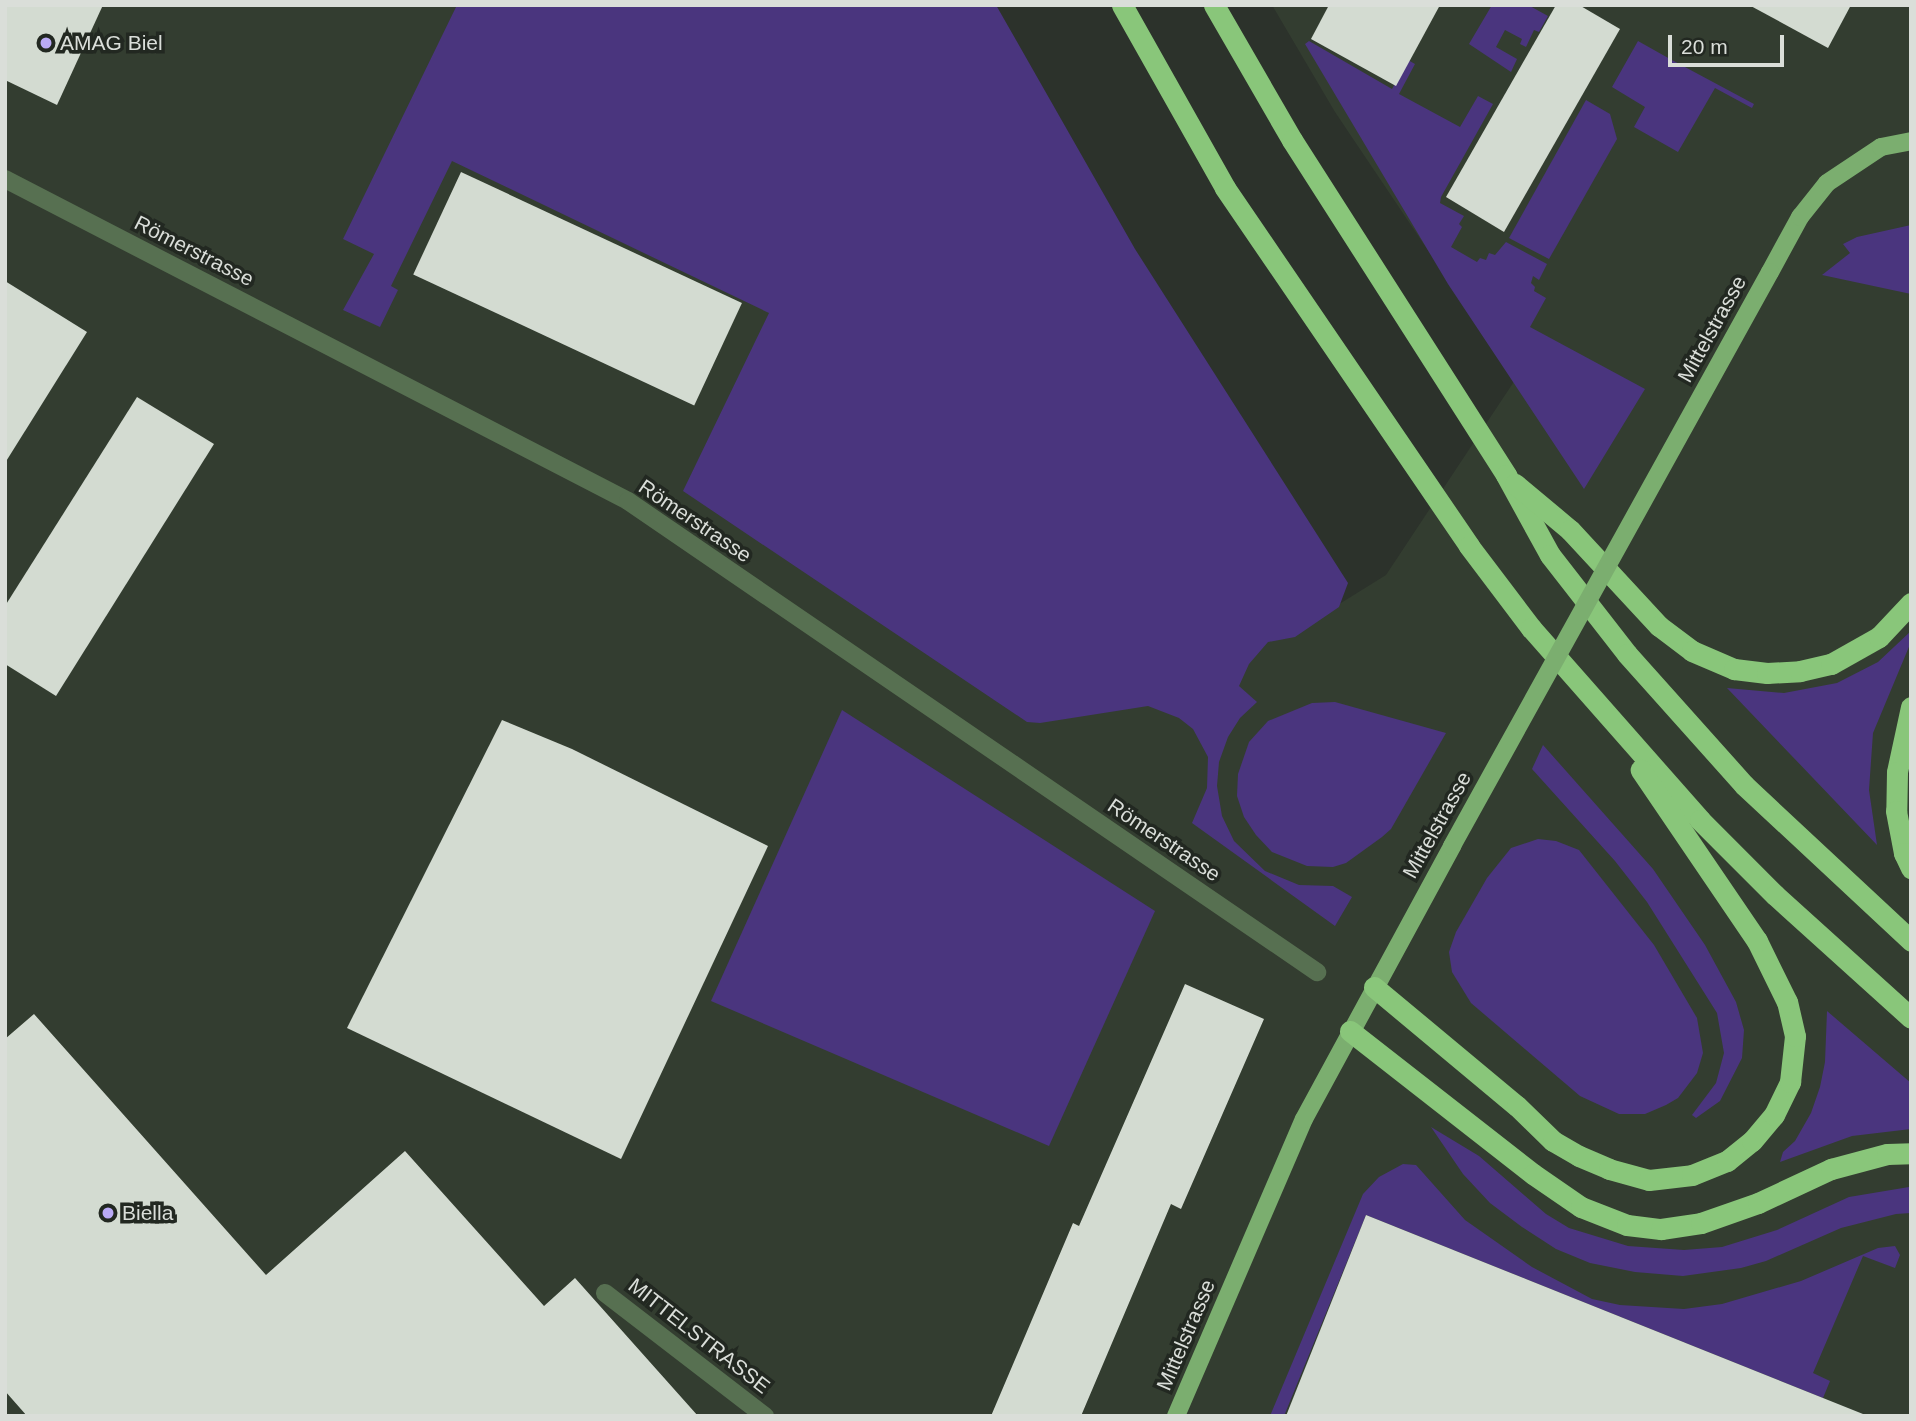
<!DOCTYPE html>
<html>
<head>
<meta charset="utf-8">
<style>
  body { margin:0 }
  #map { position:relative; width:1916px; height:1421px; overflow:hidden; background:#2c322b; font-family:Helvetica,sans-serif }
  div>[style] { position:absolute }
  .built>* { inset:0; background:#333d30 }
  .green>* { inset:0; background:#4a357e }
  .building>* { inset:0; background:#d3dbd1; transform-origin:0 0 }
  .minor>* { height:18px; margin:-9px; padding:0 9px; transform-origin:9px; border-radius:9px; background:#577051 }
  .major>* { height:18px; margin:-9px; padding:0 9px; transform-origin:9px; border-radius:9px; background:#7bae6f }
  .highway>* { height:21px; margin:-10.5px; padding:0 10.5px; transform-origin:10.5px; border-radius:10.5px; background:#89c67a }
  .major-bridge>* { height:18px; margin:-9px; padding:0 9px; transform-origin:9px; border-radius:9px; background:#7bae6f }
  .dots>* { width:19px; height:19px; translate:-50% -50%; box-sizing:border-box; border:4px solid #222821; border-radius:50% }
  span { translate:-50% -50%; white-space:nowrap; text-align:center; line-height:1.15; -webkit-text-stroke:7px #222821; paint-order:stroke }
  .poi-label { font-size:21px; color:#daded9 }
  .left { translate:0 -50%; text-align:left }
  .street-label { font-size:21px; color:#daded9 }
  .frame { position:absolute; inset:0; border:7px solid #daded9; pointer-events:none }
  .scale { position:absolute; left:1668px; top:35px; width:116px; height:32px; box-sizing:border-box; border:4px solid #daded9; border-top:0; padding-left:9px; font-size:21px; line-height:24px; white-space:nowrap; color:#daded9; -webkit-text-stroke:5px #222821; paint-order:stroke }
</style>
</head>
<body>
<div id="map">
  <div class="built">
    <i style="clip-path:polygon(5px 5px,577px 5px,1283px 639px,1386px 575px,1515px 380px,1335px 112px,1272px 5px,1911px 5px,1911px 1416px,5px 1416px)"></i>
  </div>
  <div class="green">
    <i style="clip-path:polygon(457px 5px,996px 5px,1135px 249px,1348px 583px,1339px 607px,1295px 637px,1268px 642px,1249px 664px,1239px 686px,1257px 702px,1240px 718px,1228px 737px,1219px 762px,1217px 786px,1222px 816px,1234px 841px,1265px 871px,1299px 885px,1333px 886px,1352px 897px,1335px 926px,1192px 823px,1207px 788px,1208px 757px,1193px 729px,1179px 718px,1148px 706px,1040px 723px,1027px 722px,683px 491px,769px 313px,452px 161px,391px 286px,398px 290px,380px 327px,343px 310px,374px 254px,343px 239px)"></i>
    <i style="clip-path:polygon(1492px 5px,1528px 5px,1548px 16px,1539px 32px,1534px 30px,1526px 47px,1520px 44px,1522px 39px,1505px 30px,1496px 47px,1517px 59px,1511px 72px,1469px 44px)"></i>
    <i style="clip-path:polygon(1309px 41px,1392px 89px,1408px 60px,1415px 64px,1399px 94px,1460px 127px,1478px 96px,1493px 104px,1441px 197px,1440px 203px,1464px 216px,1459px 224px,1462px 227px,1451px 247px,1477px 262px,1480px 258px,1486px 260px,1489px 253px,1495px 255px,1506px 242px,1547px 264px,1539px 280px,1533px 276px,1531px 283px,1535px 287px,1534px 291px,1546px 298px,1530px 327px,1645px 389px,1584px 489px,1448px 284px,1305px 44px)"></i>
    <i style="clip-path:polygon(1638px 41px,1670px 59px,1754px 104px,1752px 108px,1715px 88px,1678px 152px,1634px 127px,1645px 107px,1612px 87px)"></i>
    <i style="clip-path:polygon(1586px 100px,1610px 114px,1617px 139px,1549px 259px,1509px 238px)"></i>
    <i style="clip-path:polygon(1911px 225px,1911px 294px,1822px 275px,1850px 253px,1843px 244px,1857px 237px)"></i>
    <i style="clip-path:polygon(1911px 631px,1911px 642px,1873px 733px,1869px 790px,1877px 845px,1727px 688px,1784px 693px,1837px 683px,1878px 662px)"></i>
    <i style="clip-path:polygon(1335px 702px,1446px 733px,1391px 829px,1382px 837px,1346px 863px,1333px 867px,1307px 866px,1272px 852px,1256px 835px,1244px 817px,1237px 796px,1238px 774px,1249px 742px,1268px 721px,1312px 703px)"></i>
    <i style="clip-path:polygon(842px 710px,1155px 911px,1049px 1146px,711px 1001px)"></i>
    <i style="clip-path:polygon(1543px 745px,1653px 869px,1705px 945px,1736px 1002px,1744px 1030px,1742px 1058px,1720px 1101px,1696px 1118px,1692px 1115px,1716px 1083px,1724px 1053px,1717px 1013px,1647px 902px,1615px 861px,1532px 769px)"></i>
    <i style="clip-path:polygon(1538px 839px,1556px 841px,1579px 850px,1654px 945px,1697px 1018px,1703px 1053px,1697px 1073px,1678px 1098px,1666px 1105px,1645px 1114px,1619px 1114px,1580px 1096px,1471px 1003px,1452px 972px,1449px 952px,1456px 932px,1487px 878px,1511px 848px)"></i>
    <i style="clip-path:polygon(1827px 1011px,1911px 1083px,1911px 1129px,1852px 1136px,1780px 1162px,1783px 1152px,1795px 1141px,1811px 1113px,1820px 1087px,1825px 1062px)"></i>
    <i style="clip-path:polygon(1431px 1127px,1479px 1156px,1546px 1214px,1569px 1228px,1628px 1246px,1684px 1250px,1722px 1247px,1777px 1230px,1849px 1197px,1909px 1187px,1911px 1213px,1896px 1214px,1841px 1228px,1766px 1261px,1741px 1268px,1683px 1276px,1635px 1272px,1590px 1263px,1556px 1249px,1522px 1227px,1490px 1203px,1463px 1174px)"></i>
    <i style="clip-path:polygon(1403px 1164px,1416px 1165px,1465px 1220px,1532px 1267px,1592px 1299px,1620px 1305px,1684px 1309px,1722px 1304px,1801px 1281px,1878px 1248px,1895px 1246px,1900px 1255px,1895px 1268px,1863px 1256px,1813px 1373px,1830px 1381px,1823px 1398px,1366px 1215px,1284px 1416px,1270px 1416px,1363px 1194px,1379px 1177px)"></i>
  </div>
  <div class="building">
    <i style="clip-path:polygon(5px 5px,103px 5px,57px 105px,5px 80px)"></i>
    <i style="clip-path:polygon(1329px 5px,1440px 5px,1396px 86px,1311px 39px)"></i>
    <i style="clip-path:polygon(1556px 5px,1579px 5px,1620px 29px,1504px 232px,1446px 197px)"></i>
    <i style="clip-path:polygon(1749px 5px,1851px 5px,1828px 48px)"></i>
    <i style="left:461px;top:172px;width:310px;height:113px;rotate:25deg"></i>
    <i style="clip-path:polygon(5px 281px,87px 332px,5px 463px)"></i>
    <i style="clip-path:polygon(137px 397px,214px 444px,56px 696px,5px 664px,5px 606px)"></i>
    <i style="clip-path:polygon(502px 720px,572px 749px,768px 846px,621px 1159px,347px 1028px)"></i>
    <i style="clip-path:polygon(1185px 984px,1264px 1019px,1181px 1209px,1171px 1204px,1081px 1416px,991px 1416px,1073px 1223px,1079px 1226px)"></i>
    <i style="clip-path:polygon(34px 1014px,266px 1275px,405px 1151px,544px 1306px,575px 1278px,698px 1416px,27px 1416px,5px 1391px,5px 1039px)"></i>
    <i style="clip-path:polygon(1366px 1215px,1863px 1414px,1863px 1416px,1286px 1416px)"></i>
  </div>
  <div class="minor">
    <i style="left:5px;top:179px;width:701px;rotate:27.33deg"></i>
    <i style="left:628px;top:501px;width:835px;rotate:34.36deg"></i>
    <i style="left:605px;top:1293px;width:202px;rotate:37.6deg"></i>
  </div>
  <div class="major">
    <i style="left:1770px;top:272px;width:63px;rotate:-61.4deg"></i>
    <i style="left:1800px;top:217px;width:43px;rotate:-51.5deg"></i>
    <i style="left:1827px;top:183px;width:65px;rotate:-33.7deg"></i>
    <i style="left:1881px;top:147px;width:31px;rotate:-11deg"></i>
    <i style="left:1176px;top:1416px;width:323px;rotate:-66.7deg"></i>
    <i style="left:1304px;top:1119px;width:311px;rotate:-61.5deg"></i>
  </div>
  <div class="highway">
    <i style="left:1122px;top:5px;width:210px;rotate:60.6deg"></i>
    <i style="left:1225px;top:188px;width:433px;rotate:55.7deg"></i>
    <i style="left:1469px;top:546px;width:103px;rotate:52.9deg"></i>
    <i style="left:1531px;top:628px;width:256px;rotate:48.6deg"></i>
    <i style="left:1700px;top:820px;width:106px;rotate:45deg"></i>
    <i style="left:1775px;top:895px;width:183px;rotate:42.1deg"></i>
    <i style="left:1214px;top:5px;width:156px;rotate:60deg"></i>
    <i style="left:1292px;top:140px;width:398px;rotate:57.4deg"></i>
    <i style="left:1506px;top:475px;width:91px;rotate:61.2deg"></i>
    <i style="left:1550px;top:555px;width:125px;rotate:52.1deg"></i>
    <i style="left:1627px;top:654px;width:176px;rotate:48.2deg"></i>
    <i style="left:1744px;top:785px;width:229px;rotate:43deg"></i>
    <i style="left:1515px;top:484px;width:72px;rotate:39.9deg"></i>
    <i style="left:1570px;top:530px;width:131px;rotate:47.2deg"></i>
    <i style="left:1659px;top:626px;width:41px;rotate:37.1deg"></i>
    <i style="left:1692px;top:651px;width:46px;rotate:23.2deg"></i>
    <i style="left:1734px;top:669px;width:33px;rotate:7deg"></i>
    <i style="left:1767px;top:673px;width:33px;rotate:-3deg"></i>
    <i style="left:1800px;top:671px;width:32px;rotate:-13deg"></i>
    <i style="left:1831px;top:664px;width:55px;rotate:-29.4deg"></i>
    <i style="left:1879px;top:637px;width:47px;rotate:-46.7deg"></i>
    <i style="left:1911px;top:707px;width:66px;rotate:102.2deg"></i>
    <i style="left:1897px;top:772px;width:39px;rotate:91deg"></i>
    <i style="left:1896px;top:811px;width:43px;rotate:79.2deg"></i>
    <i style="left:1904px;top:853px;width:17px;rotate:65deg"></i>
    <i style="left:1374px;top:987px;width:186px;rotate:39.8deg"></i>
    <i style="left:1517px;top:1106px;width:50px;rotate:44.2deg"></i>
    <i style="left:1553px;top:1141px;width:30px;rotate:30deg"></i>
    <i style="left:1579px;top:1156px;width:33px;rotate:23deg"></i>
    <i style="left:1609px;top:1169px;width:41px;rotate:15.4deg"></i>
    <i style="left:1649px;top:1180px;width:43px;rotate:-6.6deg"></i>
    <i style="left:1692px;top:1175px;width:38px;rotate:-22deg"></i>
    <i style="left:1727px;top:1161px;width:32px;rotate:-39deg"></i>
    <i style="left:1752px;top:1141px;width:34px;rotate:-50deg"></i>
    <i style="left:1774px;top:1115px;width:37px;rotate:-64deg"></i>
    <i style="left:1790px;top:1082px;width:46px;rotate:-83.8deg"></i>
    <i style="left:1795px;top:1036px;width:35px;rotate:-103deg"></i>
    <i style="left:1787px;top:1002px;width:68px;rotate:-116.2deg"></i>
    <i style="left:1757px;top:941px;width:207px;rotate:-124.2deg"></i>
    <i style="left:1350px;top:1031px;width:232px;rotate:38deg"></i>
    <i style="left:1533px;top:1174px;width:58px;rotate:34.5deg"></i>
    <i style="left:1581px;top:1207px;width:49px;rotate:21.4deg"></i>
    <i style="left:1627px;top:1225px;width:34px;rotate:7deg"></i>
    <i style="left:1661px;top:1229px;width:40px;rotate:-8.5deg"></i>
    <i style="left:1701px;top:1223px;width:60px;rotate:-19.3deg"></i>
    <i style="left:1758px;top:1203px;width:81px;rotate:-25deg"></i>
    <i style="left:1831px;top:1169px;width:58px;rotate:-15deg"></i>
    <i style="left:1887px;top:1154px;width:24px;rotate:-2deg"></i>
  </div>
  <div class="major-bridge">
    <i style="left:1452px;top:846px;width:656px;rotate:-61.01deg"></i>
  </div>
  <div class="dots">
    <i style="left:46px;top:43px;background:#baaaf6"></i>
    <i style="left:108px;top:1213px;background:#baaaf6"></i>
  </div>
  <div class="poi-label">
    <span class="left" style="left:60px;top:43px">AMAG Biel</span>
    <span class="left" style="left:122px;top:1213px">Biella</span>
  </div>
  <div class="street-label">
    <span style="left:194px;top:251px;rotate:27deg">Römerstrasse</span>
    <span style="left:1712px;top:329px;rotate:-61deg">Mittelstrasse</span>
    <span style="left:695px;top:521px;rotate:34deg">Römerstrasse</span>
    <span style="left:1437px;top:825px;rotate:-61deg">Mittelstrasse</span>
    <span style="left:1164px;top:840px;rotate:34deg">Römerstrasse</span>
    <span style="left:1186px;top:1335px;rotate:-67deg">Mittelstrasse</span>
    <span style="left:699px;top:1336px;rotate:38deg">MITTELSTRASSE</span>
  </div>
  <div class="frame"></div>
  <div class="scale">20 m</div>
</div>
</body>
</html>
